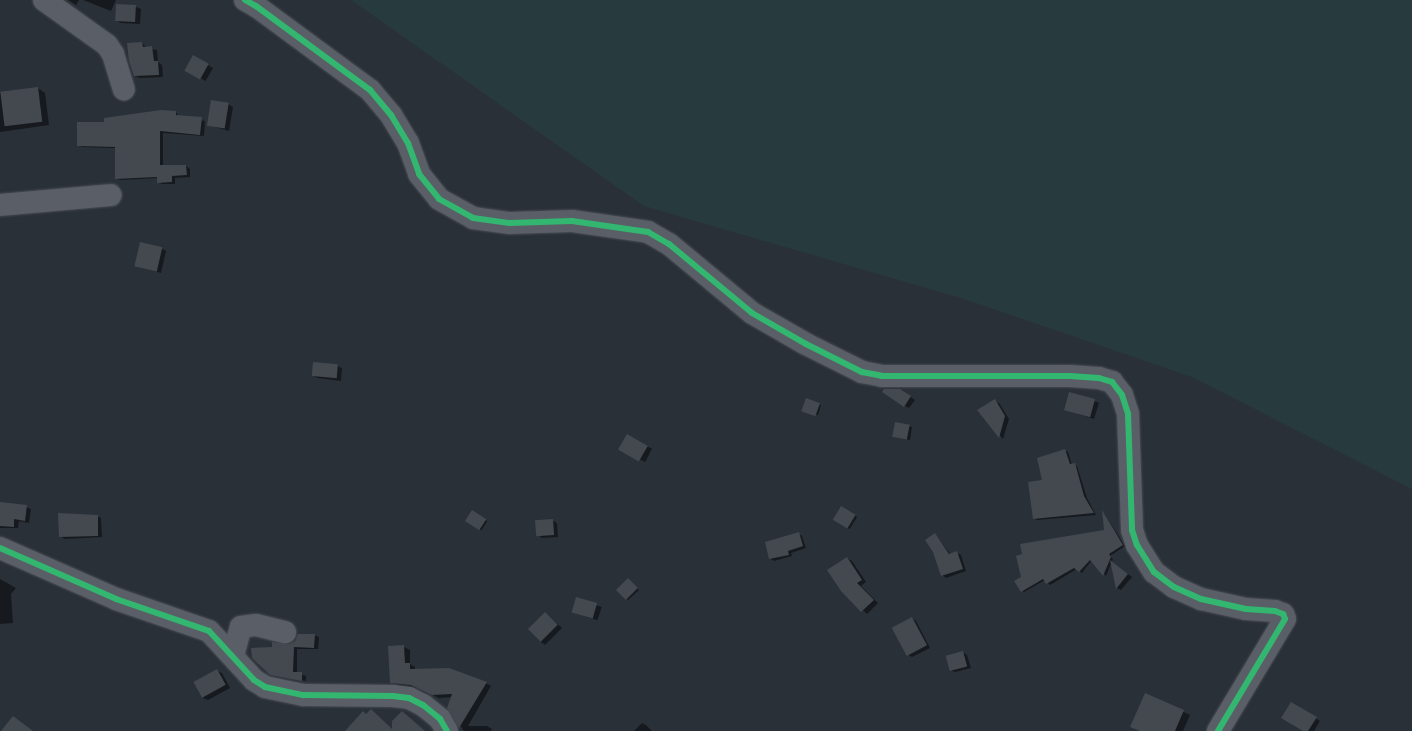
<!DOCTYPE html>
<html>
<head>
<meta charset="utf-8">
<style>
  body { margin:0 }
  #map { position:relative; width:1412px; height:731px; overflow:hidden; background:#2a3038; font-family:"Titillium Web",sans-serif }
  div>[style] { position:absolute }
  .green>* { inset:0; background:#273a3e }
  .shadow>* { inset:0; background:#0007; transform-origin:0 0 }
  .building>* { inset:0; background:#444950; transform-origin:0 0 }
  .roads { filter:drop-shadow(0 0 1px #484c53) drop-shadow(0 0 1px #484c53) }
  .minor>* { height:22px; margin:-11px; padding:0 11px; transform-origin:11px; border-radius:11px; background:#5a5e66 }
  .cycleway>* { height:6px; margin:-3px; padding:0 3px; transform-origin:3px; border-radius:3px; background:#33b770 }
  span { translate:-50% -50%; white-space:nowrap; text-align:center; line-height:1.15; -webkit-text-stroke:5px #1d2633; paint-order:stroke }
</style>
</head>
<body>
<div id="map">
  <div class="green">
    <i style="clip-path:polygon(351px 0,1412px 0,1412px 489px,1192px 377px,964px 299px,644px 206px)"></i>
  </div>
  <div class="shadow">
    <i style="clip-path:polygon(68px 0,79px 0,76px 5px)"></i>
    <i style="clip-path:polygon(83px 0,116px 0,111px 11px)"></i>
    <i style="clip-path:polygon(117px 5px,136px 7px,141px 9px,140px 24px,121px 23px,116px 20px)"></i>
    <i style="clip-path:polygon(142px 43px,147px 48px,157px 50px,158px 62px,162px 65px,163px 77px,140px 78px,135px 76px)"></i>
    <i style="left:194px;top:57px;width:22px;height:15px;rotate:30deg"></i>
    <i style="clip-path:polygon(38px 88px,45px 93px,49px 125px,0 132px,0 93px)"></i>
    <i style="clip-path:polygon(228px 104px,233px 107px,229px 131px,208px 125px)"></i>
    <i style="clip-path:polygon(176px 112px,179px 117px,205px 121px,204px 136px,163px 133px,163px 166px,186px 166px,190px 169px,190px 177px,175px 178px,175px 184px,162px 184px,158px 182px,158px 178px,120px 180px,116px 178px,116px 148px,82px 147px,78px 145px,106px 123px)"></i>
    <i style="clip-path:polygon(161px 248px,166px 251px,161px 273px,136px 265px)"></i>
    <i style="clip-path:polygon(337px 366px,342px 368px,341px 381px,318px 378px,313px 376px)"></i>
    <i style="clip-path:polygon(900px 390px,915px 400px,909px 408px,905px 406px)"></i>
    <i style="clip-path:polygon(995px 401px,999px 403px,1009px 419px,1003px 439px,978px 410px)"></i>
    <i style="clip-path:polygon(1094px 401px,1099px 403px,1094px 419px,1065px 410px)"></i>
    <i style="clip-path:polygon(819px 404px,821px 405px,818px 415px,805px 411px)"></i>
    <i style="clip-path:polygon(896px 424px,912px 427px,910px 440px,896px 437px)"></i>
    <i style="left:627px;top:436px;width:28px;height:15px;rotate:27deg"></i>
    <i style="clip-path:polygon(1065px 451px,1068px 452px,1072px 465px,1077px 466px,1087px 498px,1096px 515px,1037px 520px,1034px 518px,1044px 481px)"></i>
    <i style="clip-path:polygon(0 504px,26px 507px,31px 509px,29px 523px,19px 521px,18px 528px,0 528px)"></i>
    <i style="left:841px;top:507px;width:19px;height:14px;rotate:32deg"></i>
    <i style="left:473px;top:512px;width:17px;height:11px;rotate:33deg"></i>
    <i style="clip-path:polygon(1103px 512px,1125px 546px,1110px 556px,1113px 559px,1106px 576px,1092px 560px,1082px 573px,1077px 569px,1050px 585px,1045px 580px,1024px 592px,1022px 591px,1106px 531px)"></i>
    <i style="clip-path:polygon(97px 516px,101px 518px,102px 537px,65px 539px,61px 537px)"></i>
    <i style="clip-path:polygon(552px 520px,557px 523px,558px 537px,542px 538px,538px 535px)"></i>
    <i style="clip-path:polygon(799px 534px,802px 536px,806px 548px,791px 553px,792px 556px,774px 561px,771px 559px)"></i>
    <i style="clip-path:polygon(935px 534px,951px 555px,957px 553px,961px 555px,966px 571px,946px 578px,942px 575px)"></i>
    <i style="clip-path:polygon(847px 558px,852px 561px,866px 582px,861px 586px,878px 603px,867px 614px,840px 589px)"></i>
    <i style="clip-path:polygon(1112px 562px,1132px 577px,1121px 590px,1117px 588px)"></i>
    <i style="clip-path:polygon(0 579px,16px 588px,11px 594px,13px 623px,0 624px)"></i>
    <i style="clip-path:polygon(630px 581px,639px 590px,628px 600px,626px 599px)"></i>
    <i style="left:577px;top:599px;width:26px;height:14px;rotate:18deg"></i>
    <i style="clip-path:polygon(545px 613px,562px 628px,545px 645px,541px 642px)"></i>
    <i style="clip-path:polygon(912px 618px,916px 621px,930px 648px,912px 657px,907px 654px)"></i>
    <i style="clip-path:polygon(314px 635px,319px 637px,318px 649px,297px 649px,297px 673px,306px 676px,306px 681px,271px 673px,288px 646px)"></i>
    <i style="clip-path:polygon(404px 647px,410px 650px,410px 664px,415px 667px,415px 670px,486px 683px,491px 686px,468px 726px,487px 726px,492px 729px,491px 731px,464px 731px,448px 708px,452px 697px,439px 698px,418px 688px,397px 685px,391px 682px)"></i>
    <i style="clip-path:polygon(962px 652px,967px 655px,971px 668px,955px 672px,950px 670px)"></i>
    <i style="clip-path:polygon(217px 671px,222px 673px,230px 688px,208px 700px,203px 698px)"></i>
    <i style="clip-path:polygon(1145px 694px,1190px 715px,1183px 731px,1141px 731px)"></i>
    <i style="clip-path:polygon(1291px 703px,1320px 721px,1314px 731px,1306px 731px)"></i>
    <i style="clip-path:polygon(642px 723px,646px 725px,652px 731px,634px 731px)"></i>
  </div>
  <div class="building">
    <i style="left:116px;top:4px;width:20px;height:17px;rotate:3deg"></i>
    <i style="clip-path:polygon(142px 42px,143px 47px,152px 46px,154px 61px,158px 61px,159px 75px,134px 76px,129px 61px,127px 43px)"></i>
    <i style="left:193px;top:55px;width:18px;height:18px;rotate:29deg"></i>
    <i style="left:38px;top:87px;width:35px;height:38px;rotate:83deg"></i>
    <i style="left:211px;top:100px;width:18px;height:26px;rotate:9deg"></i>
    <i style="clip-path:polygon(161px 110px,176px 111px,176px 115px,202px 117px,200px 135px,160px 131px,160px 165px,186px 165px,187px 175px,172px 176px,172px 182px,157px 183px,157px 177px,115px 179px,115px 147px,77px 146px,77px 122px,104px 122px,104px 118px)"></i>
    <i style="left:140px;top:242px;width:23px;height:25px;rotate:13deg"></i>
    <i style="left:313px;top:362px;width:25px;height:14px;rotate:5deg"></i>
    <i style="clip-path:polygon(884px 389px,900px 389px,911px 396px,904px 407px,882px 392px)"></i>
    <i style="left:1069px;top:392px;width:27px;height:19px;rotate:15deg"></i>
    <i style="left:806px;top:398px;width:15px;height:14px;rotate:20deg"></i>
    <i style="clip-path:polygon(995px 399px,1005px 416px,999px 438px,977px 410px)"></i>
    <i style="left:895px;top:422px;width:15px;height:15px;rotate:11deg"></i>
    <i style="left:627px;top:434px;width:24px;height:18px;rotate:30deg"></i>
    <i style="clip-path:polygon(1065px 449px,1070px 464px,1075px 463px,1084px 496px,1094px 513px,1033px 519px,1028px 482px,1042px 480px,1037px 458px)"></i>
    <i style="clip-path:polygon(0 502px,27px 505px,25px 521px,14px 519px,14px 527px,0 526px)"></i>
    <i style="left:841px;top:506px;width:17px;height:16px;rotate:31deg"></i>
    <i style="left:472px;top:510px;width:17px;height:13px;rotate:33deg"></i>
    <i style="clip-path:polygon(1102px 510px,1123px 545px,1109px 554px,1111px 557px,1103px 576px,1090px 560px,1079px 572px,1074px 568px,1046px 584px,1043px 579px,1021px 592px,1014px 581px,1021px 577px,1016px 556px,1022px 554px,1020px 544px,1104px 530px)"></i>
    <i style="clip-path:polygon(58px 513px,98px 515px,98px 536px,59px 537px)"></i>
    <i style="left:553px;top:519px;width:16px;height:18px;rotate:86deg"></i>
    <i style="clip-path:polygon(799px 532px,803px 546px,788px 551px,789px 555px,769px 559px,765px 542px)"></i>
    <i style="clip-path:polygon(935px 533px,949px 554px,957px 551px,963px 569px,941px 576px,933px 552px,925px 540px)"></i>
    <i style="clip-path:polygon(847px 557px,862px 580px,857px 583px,874px 600px,861px 612px,841px 591px,827px 570px)"></i>
    <i style="clip-path:polygon(1110px 560px,1128px 574px,1116px 589px)"></i>
    <i style="left:628px;top:578px;width:14px;height:17px;rotate:45deg"></i>
    <i style="left:576px;top:597px;width:22px;height:16px;rotate:16deg"></i>
    <i style="left:545px;top:612px;width:18px;height:24px;rotate:45deg"></i>
    <i style="left:912px;top:617px;width:32px;height:23px;rotate:62deg"></i>
    <i style="clip-path:polygon(298px 634px,315px 634px,314px 648px,294px 647px,293px 672px,302px 672px,302px 681px,270px 675px,252px 658px,251px 648px,272px 647px,272px 642px,289px 644px,295px 641px)"></i>
    <i style="clip-path:polygon(404px 645px,405px 663px,410px 663px,410px 669px,449px 668px,487px 682px,459px 728px,447px 708px,452px 694px,432px 695px,411px 685px,390px 683px,388px 646px)"></i>
    <i style="left:963px;top:651px;width:16px;height:18px;rotate:75deg"></i>
    <i style="left:217px;top:669px;width:18px;height:27px;rotate:61deg"></i>
    <i style="clip-path:polygon(1145px 693px,1184px 710px,1175px 731px,1140px 731px,1130px 727px)"></i>
    <i style="clip-path:polygon(1291px 702px,1317px 717px,1308px 731px,1303px 731px,1281px 718px)"></i>
    <i style="clip-path:polygon(371px 709px,392px 729px,392px 721px,402px 711px,425px 731px,345px 731px,363px 711px,366px 714px)"></i>
    <i style="clip-path:polygon(13px 716px,33px 731px,1px 731px)"></i>
  </div>
  <div class="roads">
    <div class="minor">
      <i style="left:44px;top:0;width:77px;rotate:35.5deg"></i>
      <i style="left:107px;top:45px;width:11px;rotate:56deg"></i>
      <i style="left:113px;top:54px;width:37px;rotate:73deg"></i>
      <i style="left:245px;top:0;width:13px;rotate:29deg"></i>
      <i style="left:256px;top:6px;width:142px;rotate:36.4deg"></i>
      <i style="left:370px;top:90px;width:33px;rotate:50deg"></i>
      <i style="left:391px;top:115px;width:33px;rotate:59deg"></i>
      <i style="left:408px;top:143px;width:33px;rotate:70deg"></i>
      <i style="left:419px;top:174px;width:32px;rotate:51deg"></i>
      <i style="left:439px;top:199px;width:39px;rotate:29deg"></i>
      <i style="left:473px;top:218px;width:37px;rotate:8deg"></i>
      <i style="left:510px;top:223px;width:62px;rotate:-1.8deg"></i>
      <i style="left:572px;top:221px;width:77px;rotate:8.2deg"></i>
      <i style="left:648px;top:232px;width:24px;rotate:30deg"></i>
      <i style="left:669px;top:244px;width:108px;rotate:39.7deg"></i>
      <i style="left:752px;top:313px;width:62px;rotate:29.9deg"></i>
      <i style="left:806px;top:344px;width:63px;rotate:26.6deg"></i>
      <i style="left:862px;top:372px;width:20px;rotate:11deg"></i>
      <i style="left:882px;top:376px;width:188px"></i>
      <i style="left:1070px;top:376px;width:29px;rotate:4deg"></i>
      <i style="left:1099px;top:378px;width:14px;rotate:17deg"></i>
      <i style="left:1112px;top:382px;width:16px;rotate:52deg"></i>
      <i style="left:1122px;top:395px;width:20px;rotate:72deg"></i>
      <i style="left:1128px;top:414px;width:116px;rotate:88deg"></i>
      <i style="left:1132px;top:530px;width:16px;rotate:72deg"></i>
      <i style="left:1137px;top:545px;width:32px;rotate:58deg"></i>
      <i style="left:1154px;top:572px;width:25px;rotate:37deg"></i>
      <i style="left:1174px;top:587px;width:30px;rotate:24deg"></i>
      <i style="left:1201px;top:599px;width:46px;rotate:12.5deg"></i>
      <i style="left:1246px;top:609px;width:29px;rotate:4deg"></i>
      <i style="left:1275px;top:611px;width:9px;rotate:21deg"></i>
      <i style="left:1283px;top:614px;width:5px;rotate:68deg"></i>
      <i style="left:1285px;top:619px;width:131px;rotate:120.9deg"></i>
      <i style="left:0;top:205px;width:111px;rotate:-5.1deg"></i>
      <i style="left:0;top:548px;width:127px;rotate:23.7deg"></i>
      <i style="left:116px;top:599px;width:98px;rotate:19deg"></i>
      <i style="left:209px;top:631px;width:67px;rotate:47.4deg"></i>
      <i style="left:254px;top:680px;width:13px;rotate:32deg"></i>
      <i style="left:265px;top:687px;width:39px;rotate:12deg"></i>
      <i style="left:303px;top:695px;width:90px;rotate:0.6deg"></i>
      <i style="left:393px;top:696px;width:16px;rotate:7deg"></i>
      <i style="left:409px;top:698px;width:16px;rotate:27deg"></i>
      <i style="left:423px;top:705px;width:22px;rotate:39deg"></i>
      <i style="left:440px;top:719px;width:14px;rotate:60deg"></i>
      <i style="left:233px;top:656px;width:30px;rotate:-75deg"></i>
      <i style="left:241px;top:627px;width:15px;rotate:-8deg"></i>
      <i style="left:256px;top:625px;width:30px;rotate:14deg"></i>
    </div>
  </div>
  <div class="cycleway">
    <i style="left:245px;top:0;width:13px;rotate:29deg"></i>
    <i style="left:256px;top:6px;width:142px;rotate:36.4deg"></i>
    <i style="left:370px;top:90px;width:33px;rotate:50deg"></i>
    <i style="left:391px;top:115px;width:33px;rotate:59deg"></i>
    <i style="left:408px;top:143px;width:33px;rotate:70deg"></i>
    <i style="left:419px;top:174px;width:32px;rotate:51deg"></i>
    <i style="left:439px;top:199px;width:39px;rotate:29deg"></i>
    <i style="left:473px;top:218px;width:37px;rotate:8deg"></i>
    <i style="left:510px;top:223px;width:62px;rotate:-1.8deg"></i>
    <i style="left:572px;top:221px;width:77px;rotate:8.2deg"></i>
    <i style="left:648px;top:232px;width:24px;rotate:30deg"></i>
    <i style="left:669px;top:244px;width:108px;rotate:39.7deg"></i>
    <i style="left:752px;top:313px;width:62px;rotate:29.9deg"></i>
    <i style="left:806px;top:344px;width:63px;rotate:26.6deg"></i>
    <i style="left:862px;top:372px;width:20px;rotate:11deg"></i>
    <i style="left:882px;top:376px;width:188px"></i>
    <i style="left:1070px;top:376px;width:29px;rotate:4deg"></i>
    <i style="left:1099px;top:378px;width:14px;rotate:17deg"></i>
    <i style="left:1112px;top:382px;width:16px;rotate:52deg"></i>
    <i style="left:1122px;top:395px;width:20px;rotate:72deg"></i>
    <i style="left:1128px;top:414px;width:116px;rotate:88deg"></i>
    <i style="left:1132px;top:530px;width:16px;rotate:72deg"></i>
    <i style="left:1137px;top:545px;width:32px;rotate:58deg"></i>
    <i style="left:1154px;top:572px;width:25px;rotate:37deg"></i>
    <i style="left:1174px;top:587px;width:30px;rotate:24deg"></i>
    <i style="left:1201px;top:599px;width:46px;rotate:12.5deg"></i>
    <i style="left:1246px;top:609px;width:29px;rotate:4deg"></i>
    <i style="left:1275px;top:611px;width:9px;rotate:21deg"></i>
    <i style="left:1283px;top:614px;width:5px;rotate:68deg"></i>
    <i style="left:1285px;top:619px;width:131px;rotate:120.9deg"></i>
    <i style="left:0;top:548px;width:127px;rotate:23.7deg"></i>
    <i style="left:116px;top:599px;width:98px;rotate:19deg"></i>
    <i style="left:209px;top:631px;width:67px;rotate:47.4deg"></i>
    <i style="left:254px;top:680px;width:13px;rotate:32deg"></i>
    <i style="left:265px;top:687px;width:39px;rotate:12deg"></i>
    <i style="left:303px;top:695px;width:90px;rotate:0.6deg"></i>
    <i style="left:393px;top:696px;width:16px;rotate:7deg"></i>
    <i style="left:409px;top:698px;width:16px;rotate:27deg"></i>
    <i style="left:423px;top:705px;width:22px;rotate:39deg"></i>
    <i style="left:440px;top:719px;width:14px;rotate:60deg"></i>
  </div>
</div>
</body>
</html>
